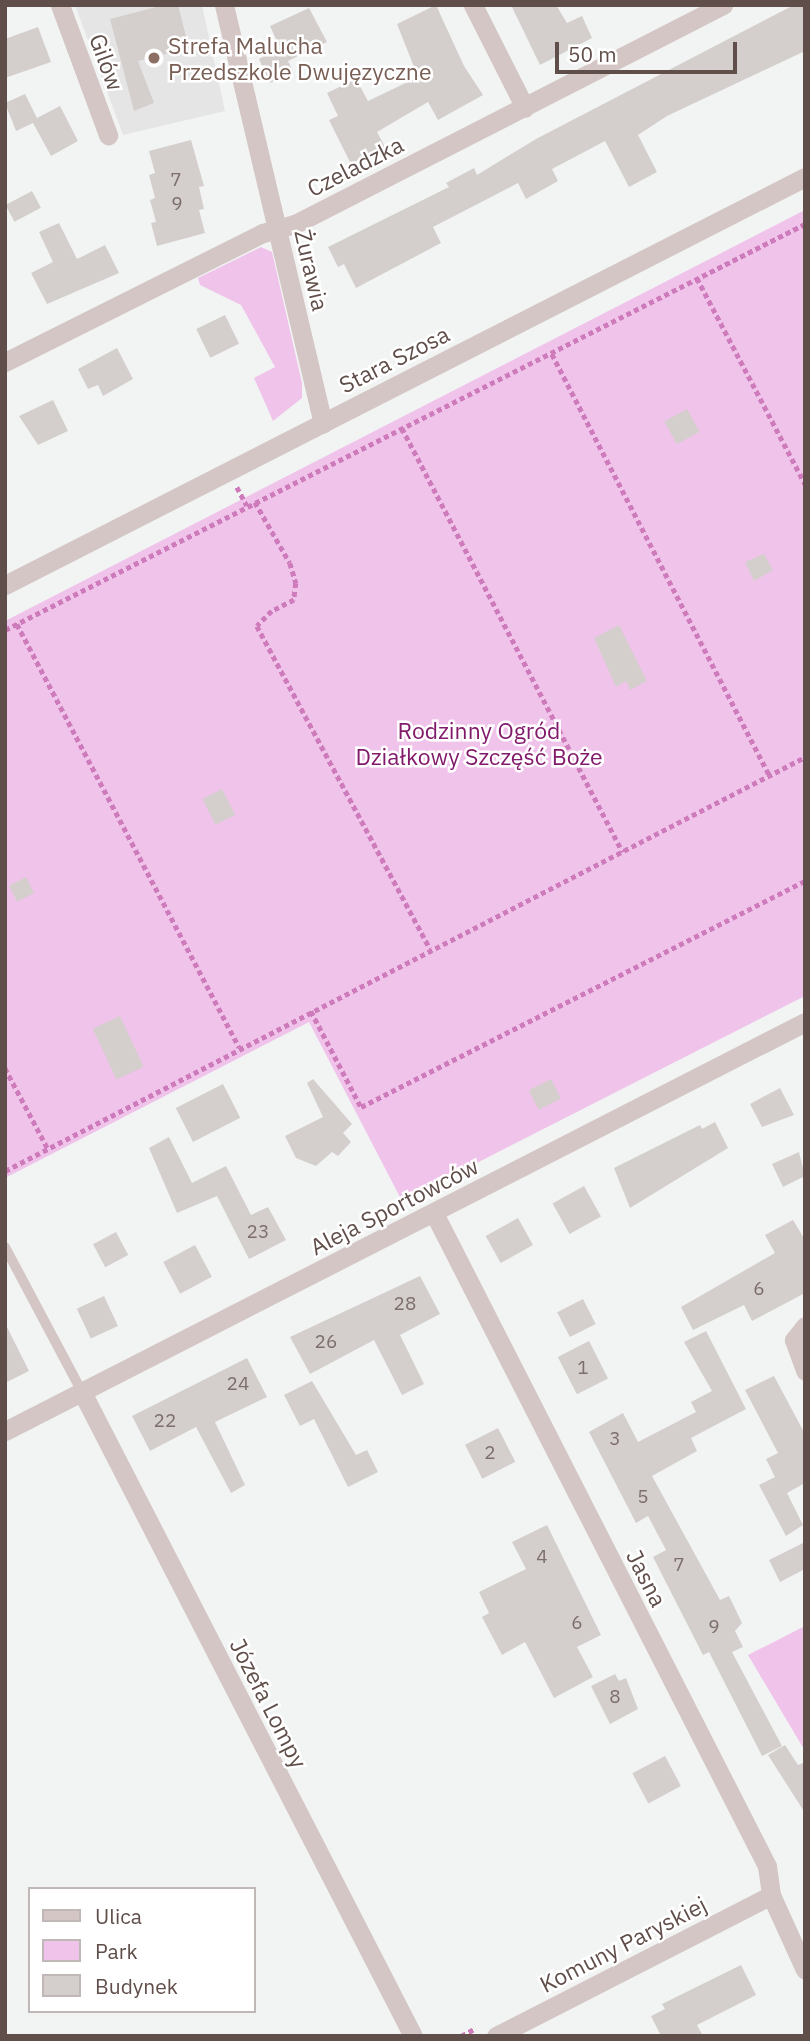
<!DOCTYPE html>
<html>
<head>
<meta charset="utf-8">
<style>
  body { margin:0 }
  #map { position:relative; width:810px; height:2041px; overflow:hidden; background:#f2f4f4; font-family:"IBM Plex Sans",sans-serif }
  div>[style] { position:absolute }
  .education>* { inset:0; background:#e5e5e5 }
  .green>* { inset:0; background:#f0c3eb }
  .building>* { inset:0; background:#d4cfcd; transform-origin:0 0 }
  .path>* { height:4.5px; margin-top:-2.25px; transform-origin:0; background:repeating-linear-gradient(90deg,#ce7bbb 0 5px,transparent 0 8.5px) }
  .service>* { height:10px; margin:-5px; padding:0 5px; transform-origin:5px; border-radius:5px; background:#d3c6c4 }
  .minor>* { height:19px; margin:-9.5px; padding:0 9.5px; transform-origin:9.5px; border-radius:9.5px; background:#d3c6c4 }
  .dots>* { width:19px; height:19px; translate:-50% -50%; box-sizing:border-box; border:4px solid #fff; border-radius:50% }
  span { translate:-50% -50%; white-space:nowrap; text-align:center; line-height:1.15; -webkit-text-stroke:5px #fff; paint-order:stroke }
  .number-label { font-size:19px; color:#7d6e6b }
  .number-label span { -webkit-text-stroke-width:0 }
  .education-label { font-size:23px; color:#785e54 }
  .left { translate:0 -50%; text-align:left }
  .street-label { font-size:23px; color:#604e4a }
  .park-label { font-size:23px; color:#821a6b }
  .frame { position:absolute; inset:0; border:7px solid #604e4a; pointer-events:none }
  .legend { position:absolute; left:28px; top:1887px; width:228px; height:126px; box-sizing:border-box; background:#fff; border:2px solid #bfb8b7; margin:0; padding:9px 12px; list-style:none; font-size:21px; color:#604e4a }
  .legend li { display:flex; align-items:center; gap:14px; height:35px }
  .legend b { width:35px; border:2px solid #bfb8b7 }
  .scale { position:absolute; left:555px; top:42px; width:182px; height:32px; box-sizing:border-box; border:4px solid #604e4a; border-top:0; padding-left:9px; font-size:21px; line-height:24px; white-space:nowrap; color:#604e4a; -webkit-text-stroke:5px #fff; paint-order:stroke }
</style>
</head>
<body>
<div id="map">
  <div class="education">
    <i style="clip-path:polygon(75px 5px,202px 5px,225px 111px,123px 135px)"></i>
  </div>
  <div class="green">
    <i style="clip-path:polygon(805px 210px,805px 996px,402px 1201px,309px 1022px,5px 1178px,5px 621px)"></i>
    <i style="clip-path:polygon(261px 247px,272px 252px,302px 383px,302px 398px,273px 421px,254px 378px,275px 367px,241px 305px,200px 285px,198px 278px)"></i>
    <i style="clip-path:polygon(805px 1626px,805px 1751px,748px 1655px)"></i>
  </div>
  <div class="building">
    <i style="clip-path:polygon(164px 5px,178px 5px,189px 48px,138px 61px,154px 103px,134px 111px,110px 19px)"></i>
    <i style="clip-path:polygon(436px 5px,464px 66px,483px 95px,438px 120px,428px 102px,377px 132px,385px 147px,351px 164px,329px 120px,338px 116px,327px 93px,356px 79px,368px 101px,418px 77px,397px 24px)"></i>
    <i style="clip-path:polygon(511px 5px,556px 5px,567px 23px,582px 16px,592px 38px,540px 65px)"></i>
    <i style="clip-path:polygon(794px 5px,805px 5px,805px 51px,667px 116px,638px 135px,657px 172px,629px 187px,605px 141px,552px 169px,558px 181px,526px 199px,518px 183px,433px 227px,441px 243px,356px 288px,344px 264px,338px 267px,328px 247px,449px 187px,446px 183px,474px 168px,477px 175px,536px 139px)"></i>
    <i style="clip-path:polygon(309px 8px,327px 42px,288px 61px,293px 71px,270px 83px,259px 59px,280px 48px,270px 26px)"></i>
    <i style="clip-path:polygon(38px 27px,51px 62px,5px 78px,5px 39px)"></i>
    <i style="clip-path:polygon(25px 94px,37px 118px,60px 106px,78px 141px,51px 156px,33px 123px,16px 131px,5px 103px)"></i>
    <i style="clip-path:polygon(191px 140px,204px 186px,199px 187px,204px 209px,199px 210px,205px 233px,157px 246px,151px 223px,156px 222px,150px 200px,155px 198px,149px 175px,155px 173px,149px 151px)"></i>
    <i style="left:32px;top:191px;width:19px;height:30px;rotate:62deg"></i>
    <i style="clip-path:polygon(59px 223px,77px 259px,105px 245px,119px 273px,47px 304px,31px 273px,53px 262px,39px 232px)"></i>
    <i style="left:225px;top:315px;width:32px;height:32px;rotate:64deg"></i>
    <i style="clip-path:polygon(117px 348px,133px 379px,103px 396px,98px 385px,88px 389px,78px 369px)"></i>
    <i style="clip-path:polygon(53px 400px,68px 431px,38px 445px,19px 416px)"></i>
    <i style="left:687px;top:409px;width:26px;height:26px;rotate:61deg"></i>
    <i style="clip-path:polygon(764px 554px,773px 570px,754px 581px,745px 562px)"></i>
    <i style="clip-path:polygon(619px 625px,647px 681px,630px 690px,626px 681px,616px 687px,594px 638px)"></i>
    <i style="left:222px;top:789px;width:29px;height:22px;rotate:63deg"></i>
    <i style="left:26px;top:877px;width:18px;height:19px;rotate:63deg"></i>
    <i style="left:120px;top:1016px;width:56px;height:30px;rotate:65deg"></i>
    <i style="clip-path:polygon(313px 1079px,352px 1124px,343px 1133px,351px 1142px,338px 1156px,332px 1152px,316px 1166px,296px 1158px,285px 1136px,323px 1117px,307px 1083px)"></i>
    <i style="left:551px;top:1079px;width:22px;height:25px;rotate:63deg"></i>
    <i style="left:223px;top:1084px;width:38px;height:53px;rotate:63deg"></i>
    <i style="clip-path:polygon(780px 1088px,794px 1115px,762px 1127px,750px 1104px)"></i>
    <i style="clip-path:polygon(715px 1122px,728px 1148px,630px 1208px,614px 1168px,700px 1125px,702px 1129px)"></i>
    <i style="clip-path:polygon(169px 1137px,192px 1183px,226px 1166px,251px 1215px,268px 1207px,286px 1240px,249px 1259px,217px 1196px,177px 1213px,149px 1148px)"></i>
    <i style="clip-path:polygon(799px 1152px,805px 1176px,783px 1187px,772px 1164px)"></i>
    <i style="left:584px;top:1186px;width:35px;height:36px;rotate:61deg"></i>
    <i style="left:518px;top:1218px;width:31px;height:37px;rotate:61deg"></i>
    <i style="clip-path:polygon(793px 1220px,805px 1240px,805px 1293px,752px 1321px,744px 1305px,693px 1330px,681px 1307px,775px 1253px,765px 1235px)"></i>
    <i style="left:116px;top:1232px;width:26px;height:26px;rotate:62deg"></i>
    <i style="left:195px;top:1245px;width:36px;height:36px;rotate:62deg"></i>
    <i style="clip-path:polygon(420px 1276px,440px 1314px,400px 1335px,424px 1384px,402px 1395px,374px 1340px,310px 1374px,290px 1337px)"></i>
    <i style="left:104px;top:1296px;width:33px;height:30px;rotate:65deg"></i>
    <i style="left:583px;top:1299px;width:28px;height:29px;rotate:63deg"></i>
    <i style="clip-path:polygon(5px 1323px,29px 1371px,5px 1383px)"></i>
    <i style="clip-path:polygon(706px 1331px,746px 1409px,691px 1438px,697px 1451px,652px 1476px,720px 1600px,729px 1596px,742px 1623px,735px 1631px,743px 1647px,732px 1652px,782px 1746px,762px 1756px,709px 1652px,703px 1655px,653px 1557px,666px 1550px,648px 1516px,636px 1523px,589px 1432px,623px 1413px,638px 1442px,696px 1412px,691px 1402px,712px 1391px,684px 1342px)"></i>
    <i style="left:589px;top:1341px;width:42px;height:35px;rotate:63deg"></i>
    <i style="clip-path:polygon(247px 1358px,267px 1397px,215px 1422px,245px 1485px,231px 1493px,196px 1427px,150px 1451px,132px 1416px)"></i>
    <i style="clip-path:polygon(774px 1376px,805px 1434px,805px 1483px,787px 1493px,803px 1525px,786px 1536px,759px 1485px,775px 1477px,766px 1459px,778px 1453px,745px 1390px)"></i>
    <i style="clip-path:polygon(312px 1381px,356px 1455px,367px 1450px,378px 1472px,348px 1487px,314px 1419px,300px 1426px,284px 1395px)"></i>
    <i style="left:498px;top:1428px;width:38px;height:37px;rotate:63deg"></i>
    <i style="clip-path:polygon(547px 1525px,601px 1635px,577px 1647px,593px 1677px,554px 1698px,525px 1642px,502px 1655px,482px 1617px,489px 1613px,479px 1592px,526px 1569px,512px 1542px)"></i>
    <i style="clip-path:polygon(805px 1542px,805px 1569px,780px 1582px,769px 1560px)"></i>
    <i style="clip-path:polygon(615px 1674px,619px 1681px,626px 1678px,638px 1709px,610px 1724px,591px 1686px)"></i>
    <i style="clip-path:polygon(785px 1745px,798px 1765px,805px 1762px,805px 1813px,768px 1755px)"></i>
    <i style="left:665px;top:1756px;width:34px;height:37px;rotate:62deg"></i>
    <i style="clip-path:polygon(741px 1965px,756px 1995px,697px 2025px,703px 2036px,661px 2036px,651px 2016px,665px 2009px,662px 2004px)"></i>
  </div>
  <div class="path">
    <i style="left:697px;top:278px;width:233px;rotate:62.3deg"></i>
    <i style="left:552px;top:354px;width:474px;rotate:62.7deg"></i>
    <i style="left:402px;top:428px;width:478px;rotate:62.5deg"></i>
    <i style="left:237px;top:487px;width:21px;rotate:62deg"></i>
    <i style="left:255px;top:502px;width:70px;rotate:60.2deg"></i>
    <i style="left:290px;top:563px;width:21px;rotate:73deg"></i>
    <i style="left:296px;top:583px;width:17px;rotate:97deg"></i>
    <i style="left:294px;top:600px;width:25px;rotate:153deg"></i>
    <i style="left:272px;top:611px;width:21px;rotate:135deg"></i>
    <i style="left:257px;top:626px;width:366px;rotate:61.8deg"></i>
    <i style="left:17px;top:624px;width:478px;rotate:62.3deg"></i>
    <i style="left:5px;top:630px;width:897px;rotate:-26.91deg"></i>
    <i style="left:311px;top:1011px;width:108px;rotate:62.5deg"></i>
    <i style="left:361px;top:1107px;width:498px;rotate:-27deg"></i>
    <i style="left:5px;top:1068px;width:92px;rotate:62deg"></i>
    <i style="left:5px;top:1171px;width:901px;rotate:-27.36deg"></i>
    <i style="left:461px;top:2036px;width:17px;rotate:-28deg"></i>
  </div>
  <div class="service">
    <i style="left:5px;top:1247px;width:164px;rotate:62deg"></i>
  </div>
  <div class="minor">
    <i style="left:60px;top:5px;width:139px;rotate:69.7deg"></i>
    <i style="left:224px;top:5px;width:430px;rotate:76.7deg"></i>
    <i style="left:473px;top:5px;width:115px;rotate:63.2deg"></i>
    <i style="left:5px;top:362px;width:288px;rotate:-26.6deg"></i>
    <i style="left:263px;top:233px;width:33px;rotate:-16deg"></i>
    <i style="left:295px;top:224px;width:481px;rotate:-27.1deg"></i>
    <i style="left:5px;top:585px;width:898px;rotate:-27.02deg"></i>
    <i style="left:434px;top:1213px;width:733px;rotate:62.98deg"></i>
    <i style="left:767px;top:1866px;width:29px;rotate:82deg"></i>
    <i style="left:771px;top:1895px;width:82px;rotate:65.6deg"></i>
    <i style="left:805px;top:1326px;width:18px;rotate:128deg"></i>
    <i style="left:794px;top:1340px;width:33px;rotate:70deg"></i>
    <i style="left:82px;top:1392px;width:724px;rotate:62.8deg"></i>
    <i style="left:5px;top:1431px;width:898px;rotate:-27.08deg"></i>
    <i style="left:496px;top:2036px;width:309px;rotate:-27.1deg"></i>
  </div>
  <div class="dots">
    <i style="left:154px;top:58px;background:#8d6e63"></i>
  </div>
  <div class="number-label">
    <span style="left:176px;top:180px">7</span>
    <span style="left:177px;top:204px">9</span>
    <span style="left:258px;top:1232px">23</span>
    <span style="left:759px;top:1289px">6</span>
    <span style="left:405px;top:1304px">28</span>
    <span style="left:326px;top:1342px">26</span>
    <span style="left:583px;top:1368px">1</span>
    <span style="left:238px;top:1384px">24</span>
    <span style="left:165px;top:1421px">22</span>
    <span style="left:615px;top:1439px">3</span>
    <span style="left:490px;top:1453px">2</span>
    <span style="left:643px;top:1497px">5</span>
    <span style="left:542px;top:1557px">4</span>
    <span style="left:679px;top:1565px">7</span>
    <span style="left:577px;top:1623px">6</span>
    <span style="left:714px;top:1627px">9</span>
    <span style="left:615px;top:1697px">8</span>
  </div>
  <div class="education-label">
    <span class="left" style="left:168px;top:58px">Strefa Malucha<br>Przedszkole Dwujęzyczne</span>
  </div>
  <div class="street-label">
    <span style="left:107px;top:62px;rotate:70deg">Gilów</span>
    <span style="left:355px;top:166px;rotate:-27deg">Czeladzka</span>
    <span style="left:312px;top:270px;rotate:77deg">Żurawia</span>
    <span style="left:394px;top:359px;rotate:-27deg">Stara Szosa</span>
    <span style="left:394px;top:1206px;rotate:-27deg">Aleja Sportowców</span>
    <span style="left:647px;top:1578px;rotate:63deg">Jasna</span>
    <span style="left:269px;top:1703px;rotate:63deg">Józefa Lompy</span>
    <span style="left:623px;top:1944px;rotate:-27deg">Komuny Paryskiej</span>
  </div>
  <div class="park-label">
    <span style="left:479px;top:743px">Rodzinny Ogród<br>Działkowy Szczęść Boże</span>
  </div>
  <div class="frame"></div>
  <ul class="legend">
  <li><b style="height:9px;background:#d3c6c4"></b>Ulica</li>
  <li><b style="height:19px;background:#f0c3eb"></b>Park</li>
  <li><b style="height:19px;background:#d4cfcd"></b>Budynek</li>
  </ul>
  <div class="scale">50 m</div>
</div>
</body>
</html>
